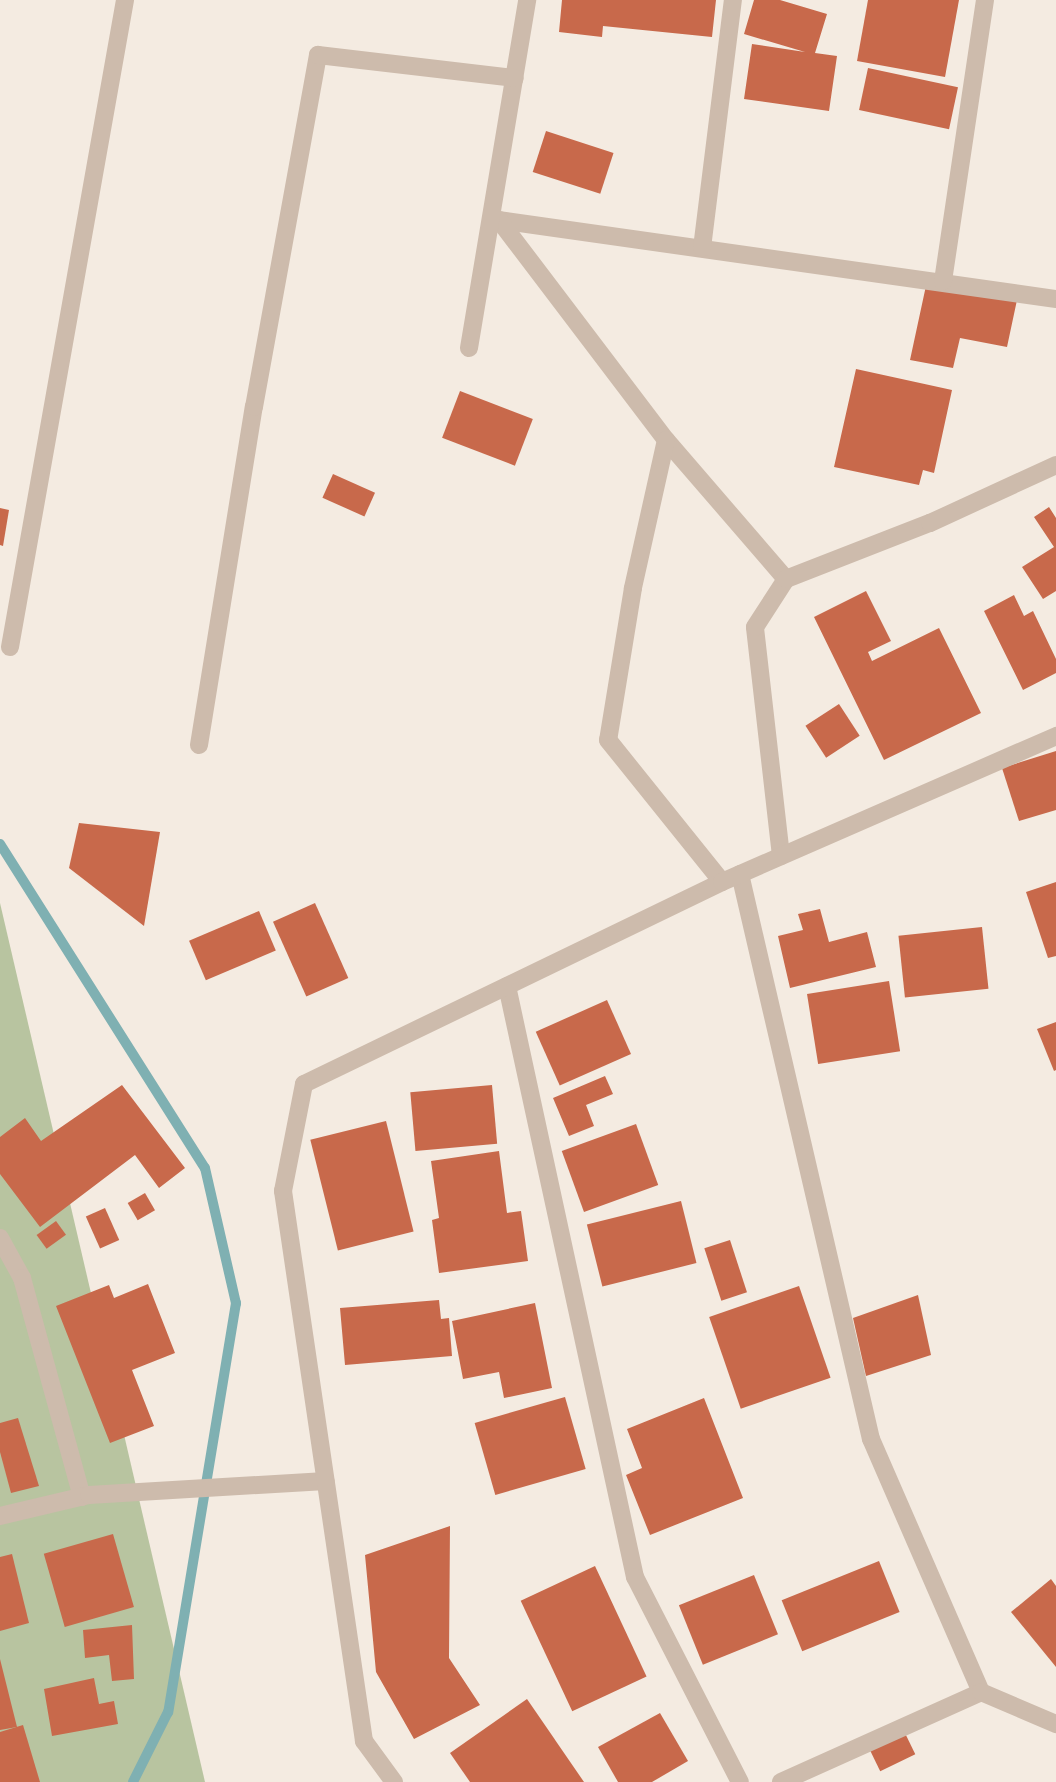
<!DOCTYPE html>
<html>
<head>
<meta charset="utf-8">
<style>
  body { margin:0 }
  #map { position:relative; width:1056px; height:1782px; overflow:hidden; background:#f4ebe1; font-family:Roboto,sans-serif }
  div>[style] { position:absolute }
  .green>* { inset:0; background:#b8c4a0 }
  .stream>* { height:10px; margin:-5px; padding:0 5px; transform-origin:5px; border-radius:5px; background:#7fb0b2 }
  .building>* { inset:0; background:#c8694b; transform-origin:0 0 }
  .street>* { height:18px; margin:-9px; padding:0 9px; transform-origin:9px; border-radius:9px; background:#cdbbac }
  span { translate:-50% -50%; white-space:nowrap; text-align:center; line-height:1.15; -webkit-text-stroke:5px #fbf5ee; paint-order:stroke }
</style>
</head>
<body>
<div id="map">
  <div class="green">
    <i style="clip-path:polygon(0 903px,205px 1782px,0 1782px)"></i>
  </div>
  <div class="stream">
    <i style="left:0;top:844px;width:383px;rotate:57.7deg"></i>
    <i style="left:205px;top:1168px;width:139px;rotate:77.1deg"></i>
    <i style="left:236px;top:1303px;width:415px;rotate:99.4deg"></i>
    <i style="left:168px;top:1712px;width:78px;rotate:116.6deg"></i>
  </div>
  <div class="building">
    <i style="clip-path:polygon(562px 0,716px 0,712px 37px,603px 26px,602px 37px,559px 32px)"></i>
    <i style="clip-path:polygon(754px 0,780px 0,827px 14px,815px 53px,837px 56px,829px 111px,744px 99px,752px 44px,805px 52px,744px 34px)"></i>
    <i style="clip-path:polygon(868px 0,959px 0,945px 77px,857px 61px)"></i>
    <i style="left:868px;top:68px;width:92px;height:43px;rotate:12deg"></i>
    <i style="left:546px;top:131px;width:71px;height:43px;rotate:18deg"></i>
    <i style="clip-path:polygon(927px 281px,1017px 300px,1007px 347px,960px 338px,953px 368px,910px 360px)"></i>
    <i style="clip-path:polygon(856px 369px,952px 390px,934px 473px,923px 470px,919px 485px,834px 467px)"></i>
    <i style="left:460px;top:391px;width:78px;height:50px;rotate:21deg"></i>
    <i style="left:333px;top:474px;width:46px;height:26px;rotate:24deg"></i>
    <i style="clip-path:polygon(1049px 507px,1056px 518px,1056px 591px,1043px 599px,1022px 567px,1054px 547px,1034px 517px)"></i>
    <i style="clip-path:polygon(0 508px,9px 510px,3px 546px,0 545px)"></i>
    <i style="clip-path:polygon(866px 591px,891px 641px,868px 652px,872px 661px,939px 628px,981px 713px,884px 760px,814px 617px)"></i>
    <i style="clip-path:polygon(1014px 595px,1024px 616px,1033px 611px,1056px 659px,1056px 673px,1023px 690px,984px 611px)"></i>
    <i style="left:839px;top:704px;width:38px;height:40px;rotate:57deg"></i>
    <i style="clip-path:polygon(1056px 751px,1056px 810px,1019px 821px,1002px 768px)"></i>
    <i style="clip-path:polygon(79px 823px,160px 832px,144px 926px,69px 868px)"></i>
    <i style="clip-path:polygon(1056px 882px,1056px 956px,1048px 958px,1026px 892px)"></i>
    <i style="left:315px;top:903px;width:82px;height:46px;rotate:66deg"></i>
    <i style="clip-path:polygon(820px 909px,829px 942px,867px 932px,876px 967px,790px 988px,778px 936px,803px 930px,798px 914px)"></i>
    <i style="left:259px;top:911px;width:43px;height:76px;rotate:67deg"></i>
    <i style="left:982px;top:927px;width:62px;height:84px;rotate:84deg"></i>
    <i style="left:889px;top:981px;width:71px;height:83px;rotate:81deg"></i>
    <i style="left:607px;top:1000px;width:59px;height:78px;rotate:66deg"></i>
    <i style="clip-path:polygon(1056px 1022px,1056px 1070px,1054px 1071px,1037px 1029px)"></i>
    <i style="clip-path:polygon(605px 1076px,613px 1094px,586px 1105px,594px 1126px,569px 1136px,553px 1098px)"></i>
    <i style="clip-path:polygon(122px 1085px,185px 1168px,159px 1188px,135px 1155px,40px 1227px,0 1174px,0 1137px,25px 1118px,41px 1141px)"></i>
    <i style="left:492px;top:1085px;width:59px;height:82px;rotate:85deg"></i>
    <i style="left:386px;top:1121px;width:114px;height:78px;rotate:76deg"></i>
    <i style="left:636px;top:1124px;width:65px;height:79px;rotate:70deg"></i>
    <i style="clip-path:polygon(499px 1151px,507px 1213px,521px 1211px,528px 1261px,439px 1273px,432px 1220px,439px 1218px,431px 1161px)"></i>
    <i style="left:145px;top:1193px;width:20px;height:20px;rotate:60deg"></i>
    <i style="left:681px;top:1201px;width:64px;height:97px;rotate:76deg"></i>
    <i style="left:105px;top:1208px;width:35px;height:21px;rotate:66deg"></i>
    <i style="left:56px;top:1221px;width:17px;height:24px;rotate:54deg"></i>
    <i style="left:730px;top:1240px;width:55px;height:27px;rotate:72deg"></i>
    <i style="clip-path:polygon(148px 1284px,175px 1353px,132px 1370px,154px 1426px,110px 1443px,56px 1306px,109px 1285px,114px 1298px)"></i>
    <i style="left:799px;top:1286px;width:97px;height:95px;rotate:71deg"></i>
    <i style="clip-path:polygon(918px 1295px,931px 1355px,866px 1376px,853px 1318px)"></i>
    <i style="clip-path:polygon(439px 1300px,441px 1319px,449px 1318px,452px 1356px,345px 1365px,340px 1308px)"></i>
    <i style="clip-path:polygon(535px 1303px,552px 1388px,504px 1398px,499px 1372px,463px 1379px,452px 1321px)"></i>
    <i style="left:565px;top:1397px;width:75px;height:94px;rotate:74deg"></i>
    <i style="clip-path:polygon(704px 1398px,743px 1498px,650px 1535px,626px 1475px,642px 1468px,627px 1429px)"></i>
    <i style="clip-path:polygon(18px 1418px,39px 1486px,11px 1493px,0 1452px,0 1423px)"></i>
    <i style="clip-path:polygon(450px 1526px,449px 1658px,480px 1705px,414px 1739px,376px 1672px,365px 1555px)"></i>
    <i style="left:113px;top:1534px;width:76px;height:72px;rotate:74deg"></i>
    <i style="clip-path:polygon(12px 1554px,29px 1623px,0 1631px,0 1557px)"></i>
    <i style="left:879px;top:1561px;width:55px;height:105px;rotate:68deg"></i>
    <i style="left:595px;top:1566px;width:122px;height:82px;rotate:65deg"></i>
    <i style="left:754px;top:1575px;width:64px;height:81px;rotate:68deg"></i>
    <i style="clip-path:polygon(1051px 1579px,1056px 1586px,1056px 1667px,1011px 1612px)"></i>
    <i style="clip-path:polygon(132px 1625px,134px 1679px,112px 1681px,109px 1655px,85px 1658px,83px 1630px)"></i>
    <i style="clip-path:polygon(0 1659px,17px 1727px,0 1730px)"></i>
    <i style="clip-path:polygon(94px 1678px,99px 1704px,114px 1701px,118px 1724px,52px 1736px,44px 1689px)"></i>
    <i style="clip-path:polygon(527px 1699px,584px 1782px,470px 1782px,450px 1753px)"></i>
    <i style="clip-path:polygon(660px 1713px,688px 1761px,652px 1782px,618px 1782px,598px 1747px)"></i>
    <i style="clip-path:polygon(23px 1725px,40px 1782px,0 1782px,0 1732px)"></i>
    <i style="left:903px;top:1729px;width:28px;height:39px;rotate:64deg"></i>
  </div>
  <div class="street">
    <i style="left:491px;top:219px;width:571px;rotate:8.06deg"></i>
    <i style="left:499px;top:220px;width:276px;rotate:52.8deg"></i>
    <i style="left:666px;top:440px;width:184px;rotate:49.2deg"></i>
    <i style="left:702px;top:248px;width:250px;rotate:-82.9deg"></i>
    <i style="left:943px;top:281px;width:284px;rotate:-81.5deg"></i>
    <i style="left:469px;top:348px;width:353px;rotate:-80.5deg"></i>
    <i style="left:666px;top:440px;width:152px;rotate:102.6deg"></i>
    <i style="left:633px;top:588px;width:154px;rotate:99.3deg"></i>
    <i style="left:608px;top:740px;width:182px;rotate:51.2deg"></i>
    <i style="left:10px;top:647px;width:657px;rotate:-79.92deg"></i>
    <i style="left:199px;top:745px;width:342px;rotate:-80.8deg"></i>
    <i style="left:254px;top:407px;width:358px;rotate:-79.7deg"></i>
    <i style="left:318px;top:55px;width:198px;rotate:6.7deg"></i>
    <i style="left:781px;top:856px;width:230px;rotate:-96.5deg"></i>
    <i style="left:755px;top:627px;width:57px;rotate:-57.1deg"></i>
    <i style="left:786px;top:579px;width:155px;rotate:-21.3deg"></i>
    <i style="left:930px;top:523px;width:139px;rotate:-24.7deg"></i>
    <i style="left:740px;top:874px;width:580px;rotate:76.95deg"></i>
    <i style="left:871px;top:1439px;width:276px;rotate:66.5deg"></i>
    <i style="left:507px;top:986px;width:605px;rotate:77.78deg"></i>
    <i style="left:635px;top:1577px;width:230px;rotate:62.9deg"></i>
    <i style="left:0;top:1238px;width:46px;rotate:61.2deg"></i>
    <i style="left:22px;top:1278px;width:227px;rotate:74.7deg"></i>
    <i style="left:0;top:1516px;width:91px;rotate:-13.3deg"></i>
    <i style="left:89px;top:1495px;width:237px;rotate:-3.4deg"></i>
    <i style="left:394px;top:1782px;width:51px;rotate:-126.2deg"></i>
    <i style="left:364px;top:1741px;width:556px;rotate:-98.38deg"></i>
    <i style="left:283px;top:1191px;width:109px;rotate:-78.9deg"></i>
    <i style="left:304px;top:1084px;width:464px;rotate:-25.8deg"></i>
    <i style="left:722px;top:882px;width:365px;rotate:-23.6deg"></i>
    <i style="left:781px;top:1782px;width:219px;rotate:-24.2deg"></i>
    <i style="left:981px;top:1692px;width:82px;rotate:23.1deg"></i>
  </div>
</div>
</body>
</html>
